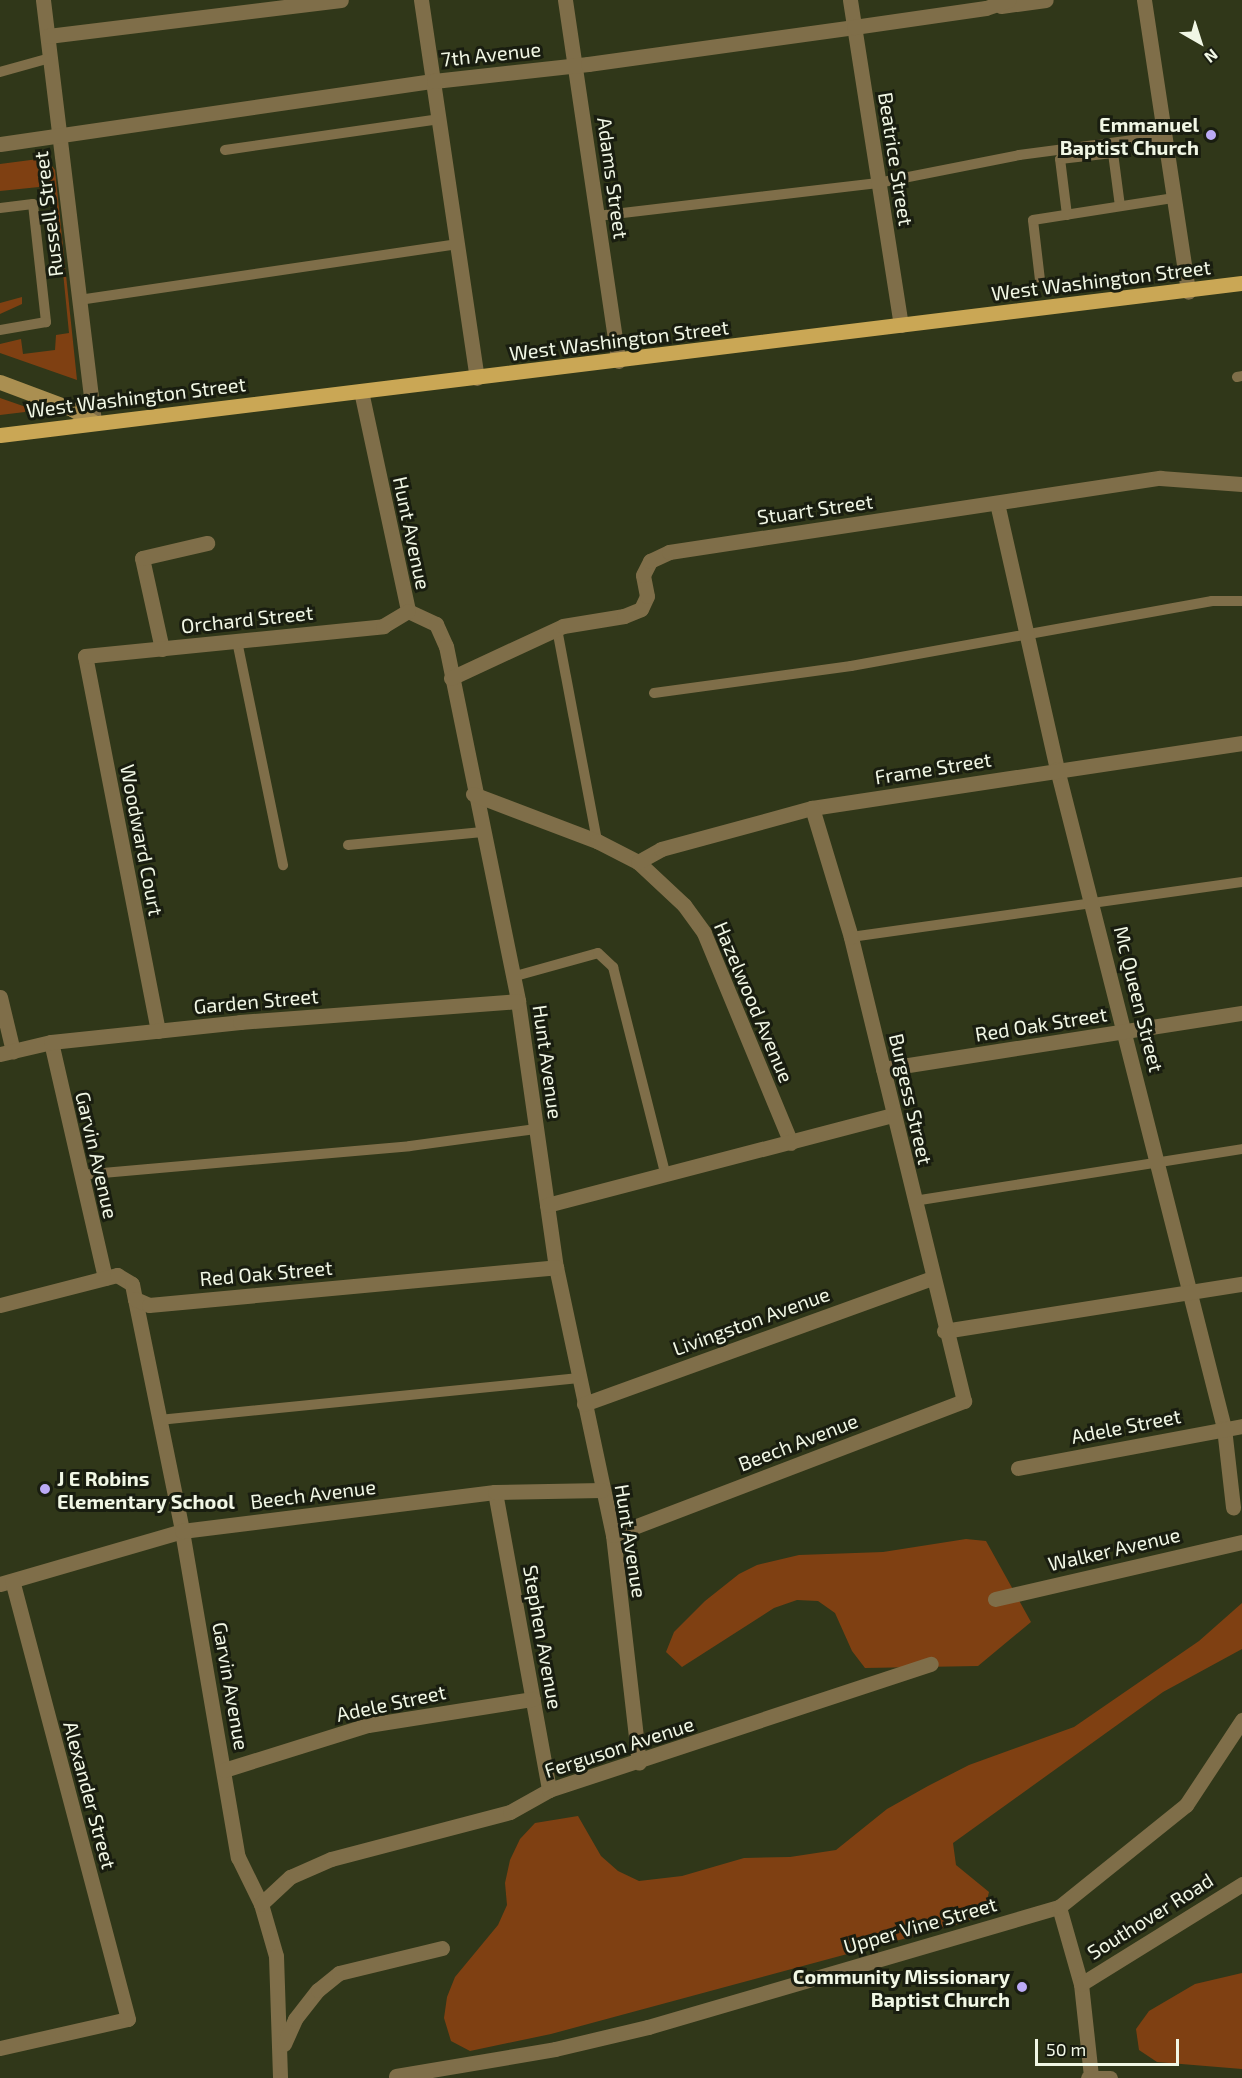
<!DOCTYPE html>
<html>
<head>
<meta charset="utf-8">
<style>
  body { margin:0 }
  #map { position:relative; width:1242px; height:2078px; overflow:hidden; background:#303719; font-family:"Exo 2",sans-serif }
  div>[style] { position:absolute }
  .green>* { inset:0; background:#7f4012 }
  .service>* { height:10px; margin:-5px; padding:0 5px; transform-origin:5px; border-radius:5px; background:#7f6e49 }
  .minor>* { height:15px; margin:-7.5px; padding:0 7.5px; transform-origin:7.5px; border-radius:7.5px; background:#7f6e49 }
  .tertiary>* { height:15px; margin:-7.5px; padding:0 7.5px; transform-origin:7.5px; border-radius:7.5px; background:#7f6e49 }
  .secondary>* { height:15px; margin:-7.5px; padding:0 7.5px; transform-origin:7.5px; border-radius:7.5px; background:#aa8f51 }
  .primary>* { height:15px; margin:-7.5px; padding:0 7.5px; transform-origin:7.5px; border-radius:7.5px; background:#caa755 }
  .dots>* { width:16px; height:16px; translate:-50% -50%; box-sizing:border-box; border:3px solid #191d10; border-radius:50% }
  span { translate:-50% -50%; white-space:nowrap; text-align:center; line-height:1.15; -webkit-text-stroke:6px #191d10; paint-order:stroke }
  .street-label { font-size:20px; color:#f1f7e5 }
  .poi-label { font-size:20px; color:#f1f7e5; font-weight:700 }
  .right { translate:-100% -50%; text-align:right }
  .left { translate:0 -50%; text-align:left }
  .north { position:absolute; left:1170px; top:12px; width:60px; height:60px; -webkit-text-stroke:4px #191d10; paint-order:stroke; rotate:141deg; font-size:16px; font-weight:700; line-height:24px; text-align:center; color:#f1f7e5 }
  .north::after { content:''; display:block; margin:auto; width:21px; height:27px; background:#f1f7e5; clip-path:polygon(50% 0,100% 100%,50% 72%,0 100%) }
  .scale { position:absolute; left:1035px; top:2039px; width:144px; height:27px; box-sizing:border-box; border:3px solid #f1f7e5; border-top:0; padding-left:8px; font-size:18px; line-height:21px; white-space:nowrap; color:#f1f7e5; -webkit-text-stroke:4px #191d10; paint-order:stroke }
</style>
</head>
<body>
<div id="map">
  <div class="green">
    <i style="clip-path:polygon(46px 158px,55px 170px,77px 380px,0 353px,0 344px,21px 339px,23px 354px,55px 350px,56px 335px,69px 333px,55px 191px,40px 192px,39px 187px,0 191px,0 164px)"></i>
    <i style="clip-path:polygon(22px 297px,22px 304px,0 314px,0 303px)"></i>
    <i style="clip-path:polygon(0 398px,26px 407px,25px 412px,0 415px)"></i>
    <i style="clip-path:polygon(966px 1539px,986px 1541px,1031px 1622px,978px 1666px,865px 1668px,852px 1651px,835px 1613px,818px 1601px,797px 1600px,774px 1608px,682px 1667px,666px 1652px,674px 1632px,705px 1601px,739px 1574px,757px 1565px,799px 1555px,883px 1552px)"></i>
    <i style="clip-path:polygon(1242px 1603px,1242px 1649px,1163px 1692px,953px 1843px,956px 1865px,989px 1892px,984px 1912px,966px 1922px,551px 2034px,470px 2051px,451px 2041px,444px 2018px,447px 1997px,455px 1977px,498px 1925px,507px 1905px,505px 1883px,510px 1860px,520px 1839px,535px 1823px,578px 1816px,601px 1856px,618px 1871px,639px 1881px,682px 1876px,744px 1858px,790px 1857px,836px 1850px,887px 1809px,928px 1786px,969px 1765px,1074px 1727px,1199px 1641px)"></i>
    <i style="clip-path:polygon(1242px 1973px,1242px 2069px,1157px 2062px,1139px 2050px,1136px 2029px,1149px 2011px,1195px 1984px)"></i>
  </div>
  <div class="service">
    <i style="left:0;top:72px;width:52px;rotate:-15.6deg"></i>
    <i style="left:225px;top:150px;width:217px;rotate:-8.2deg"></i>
    <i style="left:0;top:208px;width:33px;rotate:-7deg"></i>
    <i style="left:33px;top:204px;width:119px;rotate:83.7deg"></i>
    <i style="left:46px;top:322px;width:47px;rotate:170.1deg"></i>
    <i style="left:1067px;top:215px;width:56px;rotate:-97.1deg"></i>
    <i style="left:1060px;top:159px;width:53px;rotate:-6.5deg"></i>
    <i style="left:1113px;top:153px;width:53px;rotate:82.5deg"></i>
    <i style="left:597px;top:216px;width:283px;rotate:-6.7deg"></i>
    <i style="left:878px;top:183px;width:144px;rotate:-11.2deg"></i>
    <i style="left:1019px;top:155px;width:146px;rotate:-7.5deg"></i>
    <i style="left:1040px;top:280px;width:60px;rotate:-96.7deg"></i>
    <i style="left:1033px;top:220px;width:143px;rotate:-8.9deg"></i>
    <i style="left:79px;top:300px;width:383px;rotate:-8.4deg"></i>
    <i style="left:1237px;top:377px;width:5px;rotate:-11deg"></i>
    <i style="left:557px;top:629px;width:216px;rotate:79.3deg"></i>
    <i style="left:237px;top:641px;width:229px;rotate:78.4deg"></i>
    <i style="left:654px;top:693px;width:199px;rotate:-7.8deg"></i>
    <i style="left:851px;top:666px;width:367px;rotate:-10.2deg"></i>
    <i style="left:1212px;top:601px;width:30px"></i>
    <i style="left:348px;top:845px;width:135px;rotate:-5.5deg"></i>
    <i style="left:851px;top:937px;width:395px;rotate:-8deg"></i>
    <i style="left:512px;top:977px;width:89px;rotate:-15.6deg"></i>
    <i style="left:598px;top:953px;width:21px;rotate:43deg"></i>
    <i style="left:613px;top:967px;width:212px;rotate:75.8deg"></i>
    <i style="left:80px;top:1175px;width:331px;rotate:-5deg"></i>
    <i style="left:410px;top:1146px;width:127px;rotate:-7.7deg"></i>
    <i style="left:914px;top:1201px;width:332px;rotate:-9deg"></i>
    <i style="left:159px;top:1420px;width:422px;rotate:-5.7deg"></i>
  </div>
  <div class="minor">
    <i style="left:43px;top:0;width:425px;rotate:83.1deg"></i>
    <i style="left:421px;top:0;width:382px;rotate:81.6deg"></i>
    <i style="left:565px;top:0;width:365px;rotate:81.6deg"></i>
    <i style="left:850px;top:0;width:329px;rotate:81.1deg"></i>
    <i style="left:1001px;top:6px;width:45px;rotate:-7.6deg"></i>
    <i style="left:48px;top:36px;width:295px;rotate:-7deg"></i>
    <i style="left:0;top:144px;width:439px;rotate:-8.3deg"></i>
    <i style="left:434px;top:81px;width:155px;rotate:-6.3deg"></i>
    <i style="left:588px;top:64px;width:269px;rotate:-7.9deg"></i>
    <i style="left:854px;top:27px;width:133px;rotate:-8.2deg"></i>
    <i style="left:986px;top:8px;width:24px;rotate:-19deg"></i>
    <i style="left:361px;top:391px;width:225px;rotate:77.9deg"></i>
    <i style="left:408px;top:611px;width:31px;rotate:25deg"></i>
    <i style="left:436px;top:624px;width:24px;rotate:66deg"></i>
    <i style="left:446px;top:646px;width:362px;rotate:78.5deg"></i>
    <i style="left:518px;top:1001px;width:269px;rotate:81.9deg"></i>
    <i style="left:556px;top:1267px;width:274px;rotate:78deg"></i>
    <i style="left:613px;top:1535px;width:229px;rotate:83.5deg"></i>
    <i style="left:997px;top:503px;width:273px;rotate:77.3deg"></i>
    <i style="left:1057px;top:769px;width:680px;rotate:75.78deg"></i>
    <i style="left:1224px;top:1428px;width:80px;rotate:83.5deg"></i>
    <i style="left:162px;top:649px;width:93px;rotate:-102.4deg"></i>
    <i style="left:142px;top:558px;width:67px;rotate:-13deg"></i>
    <i style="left:451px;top:678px;width:123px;rotate:-24.9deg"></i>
    <i style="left:563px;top:626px;width:62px;rotate:-9.3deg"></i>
    <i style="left:624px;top:616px;width:18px;rotate:-22deg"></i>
    <i style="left:641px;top:609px;width:14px;rotate:-65deg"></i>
    <i style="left:647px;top:596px;width:21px;rotate:-101deg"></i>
    <i style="left:643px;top:575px;width:16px;rotate:-63deg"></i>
    <i style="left:650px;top:561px;width:21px;rotate:-25deg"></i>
    <i style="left:669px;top:552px;width:497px;rotate:-8.6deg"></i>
    <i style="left:1160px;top:478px;width:82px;rotate:4.2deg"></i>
    <i style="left:473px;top:794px;width:133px;rotate:20.8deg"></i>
    <i style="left:597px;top:841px;width:46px;rotate:27.1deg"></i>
    <i style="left:638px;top:862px;width:63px;rotate:43.1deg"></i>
    <i style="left:684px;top:905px;width:34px;rotate:54deg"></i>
    <i style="left:704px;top:933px;width:227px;rotate:67.5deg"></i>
    <i style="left:638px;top:862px;width:26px;rotate:-29deg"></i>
    <i style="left:661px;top:849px;width:156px;rotate:-15.2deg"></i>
    <i style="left:812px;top:808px;width:435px;rotate:-8.6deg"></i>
    <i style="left:0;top:997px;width:56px;rotate:76.5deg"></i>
    <i style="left:158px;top:1031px;width:382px;rotate:-101deg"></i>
    <i style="left:85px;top:656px;width:300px;rotate:-5.7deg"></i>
    <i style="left:383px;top:626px;width:29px;rotate:-31deg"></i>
    <i style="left:51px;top:1042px;width:242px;rotate:77.1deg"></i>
    <i style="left:0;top:1054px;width:52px;rotate:-13.2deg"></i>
    <i style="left:51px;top:1042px;width:190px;rotate:-6deg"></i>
    <i style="left:240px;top:1022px;width:279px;rotate:-4.3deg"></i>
    <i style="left:883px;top:1069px;width:363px;rotate:-8.9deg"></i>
    <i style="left:547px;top:1205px;width:357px;rotate:-14.6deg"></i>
    <i style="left:135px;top:1299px;width:237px;rotate:78.5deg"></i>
    <i style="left:182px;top:1531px;width:331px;rotate:80.3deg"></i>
    <i style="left:238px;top:1857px;width:52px;rotate:63.9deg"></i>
    <i style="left:261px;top:1904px;width:54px;rotate:73.9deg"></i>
    <i style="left:276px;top:1956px;width:122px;rotate:88.1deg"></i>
    <i style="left:0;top:1305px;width:121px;rotate:-14.4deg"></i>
    <i style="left:117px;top:1275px;width:17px;rotate:31deg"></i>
    <i style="left:132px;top:1284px;width:15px;rotate:79deg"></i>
    <i style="left:135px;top:1299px;width:15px;rotate:23deg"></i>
    <i style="left:149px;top:1305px;width:409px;rotate:-5.3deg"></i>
    <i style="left:944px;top:1331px;width:302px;rotate:-9deg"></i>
    <i style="left:584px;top:1404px;width:371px;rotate:-19.9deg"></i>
    <i style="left:1018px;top:1468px;width:228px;rotate:-10.6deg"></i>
    <i style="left:495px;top:1492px;width:303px;rotate:79.7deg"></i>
    <i style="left:613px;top:1535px;width:376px;rotate:-20.9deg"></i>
    <i style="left:964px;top:1401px;width:478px;rotate:-103.7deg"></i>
    <i style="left:851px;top:937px;width:135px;rotate:-106.8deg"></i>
    <i style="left:0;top:1584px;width:190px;rotate:-16.2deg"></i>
    <i style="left:182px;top:1531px;width:315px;rotate:-7.1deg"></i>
    <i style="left:495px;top:1492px;width:107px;rotate:-1.1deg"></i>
    <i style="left:995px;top:1599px;width:253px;rotate:-13deg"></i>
    <i style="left:224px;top:1770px;width:151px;rotate:-17.4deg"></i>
    <i style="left:368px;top:1725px;width:167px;rotate:-9deg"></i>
    <i style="left:261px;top:1904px;width:40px;rotate:-43deg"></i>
    <i style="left:290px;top:1877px;width:45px;rotate:-23.7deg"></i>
    <i style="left:331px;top:1859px;width:185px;rotate:-14.7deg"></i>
    <i style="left:510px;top:1812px;width:45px;rotate:-29.4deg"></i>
    <i style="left:549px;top:1790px;width:402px;rotate:-18.3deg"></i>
    <i style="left:1059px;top:1907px;width:80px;rotate:74.1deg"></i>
    <i style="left:1081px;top:1984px;width:93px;rotate:83.8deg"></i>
    <i style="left:1081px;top:1984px;width:190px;rotate:-31.8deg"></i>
    <i style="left:284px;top:2044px;width:27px;rotate:-66deg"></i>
    <i style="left:295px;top:2019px;width:37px;rotate:-52deg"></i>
    <i style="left:318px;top:1990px;width:27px;rotate:-39deg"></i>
    <i style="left:339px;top:1973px;width:106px;rotate:-13.6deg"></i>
    <i style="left:0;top:2048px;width:131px;rotate:-12.8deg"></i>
    <i style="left:128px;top:2019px;width:453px;rotate:-104.8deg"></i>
    <i style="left:396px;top:2076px;width:161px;rotate:-9.6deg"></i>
    <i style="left:555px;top:2049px;width:96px;rotate:-13.3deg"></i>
    <i style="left:648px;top:2027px;width:428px;rotate:-16.3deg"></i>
    <i style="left:1059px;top:1907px;width:163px;rotate:-38.8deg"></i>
    <i style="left:1186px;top:1805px;width:102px;rotate:-56.6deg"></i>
    <i style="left:1088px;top:2078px;width:22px"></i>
  </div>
  <div class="tertiary">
    <i style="left:1144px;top:0;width:295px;rotate:81.4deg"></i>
  </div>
  <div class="secondary">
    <i style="left:0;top:382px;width:77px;rotate:20.6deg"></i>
    <i style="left:72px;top:409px;width:26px;rotate:31deg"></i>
  </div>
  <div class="primary">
    <i style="left:0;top:435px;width:1251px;rotate:-6.98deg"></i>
  </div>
  <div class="dots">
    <i style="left:1211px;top:135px;background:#bbaaf6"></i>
    <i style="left:45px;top:1489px;background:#bbaaf6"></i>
    <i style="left:1022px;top:1987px;background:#bbaaf6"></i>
  </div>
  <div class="street-label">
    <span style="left:491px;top:54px;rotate:-6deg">7th Avenue</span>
    <span style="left:896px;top:159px;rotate:81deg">Beatrice Street</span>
    <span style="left:613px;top:178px;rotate:82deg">Adams Street</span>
    <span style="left:48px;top:214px;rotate:-97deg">Russell Street</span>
    <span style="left:1101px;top:280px;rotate:-7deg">West Washington Street</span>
    <span style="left:619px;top:340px;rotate:-7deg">West Washington Street</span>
    <span style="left:136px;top:397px;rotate:-7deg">West Washington Street</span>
    <span style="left:815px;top:509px;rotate:-8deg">Stuart Street</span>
    <span style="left:412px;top:533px;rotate:78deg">Hunt Avenue</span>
    <span style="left:247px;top:619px;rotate:-6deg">Orchard Street</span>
    <span style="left:933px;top:768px;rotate:-9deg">Frame Street</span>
    <span style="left:142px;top:840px;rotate:79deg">Woodward Court</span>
    <span style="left:1139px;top:999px;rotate:76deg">Mc Queen Street</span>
    <span style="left:256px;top:1001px;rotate:-5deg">Garden Street</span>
    <span style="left:754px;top:1002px;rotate:67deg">Hazelwood Avenue</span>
    <span style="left:1041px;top:1024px;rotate:-9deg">Red Oak Street</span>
    <span style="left:548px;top:1062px;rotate:82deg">Hunt Avenue</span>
    <span style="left:911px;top:1099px;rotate:77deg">Burgess Street</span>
    <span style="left:97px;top:1155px;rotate:77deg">Garvin Avenue</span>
    <span style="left:266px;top:1273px;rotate:-5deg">Red Oak Street</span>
    <span style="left:751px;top:1321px;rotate:-20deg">Livingston Avenue</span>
    <span style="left:1126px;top:1426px;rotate:-11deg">Adele Street</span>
    <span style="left:798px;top:1442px;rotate:-21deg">Beech Avenue</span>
    <span style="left:313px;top:1494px;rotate:-7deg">Beech Avenue</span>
    <span style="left:631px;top:1541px;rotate:81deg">Hunt Avenue</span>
    <span style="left:1114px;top:1549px;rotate:-13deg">Walker Avenue</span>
    <span style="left:543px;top:1637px;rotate:80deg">Stephen Avenue</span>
    <span style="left:231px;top:1686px;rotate:80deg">Garvin Avenue</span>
    <span style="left:391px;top:1703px;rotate:-12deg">Adele Street</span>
    <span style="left:619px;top:1747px;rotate:-18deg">Ferguson Avenue</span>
    <span style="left:90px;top:1795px;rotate:75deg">Alexander Street</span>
    <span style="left:1150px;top:1916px;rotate:-32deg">Southover Road</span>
    <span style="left:920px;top:1925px;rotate:-16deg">Upper Vine Street</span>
  </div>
  <div class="poi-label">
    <span class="right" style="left:1199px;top:136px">Emmanuel<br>Baptist Church</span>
    <span class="left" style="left:57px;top:1490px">J E Robins<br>Elementary School</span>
    <span class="right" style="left:1010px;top:1988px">Community Missionary<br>Baptist Church</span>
  </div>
  <div class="north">N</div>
  <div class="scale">50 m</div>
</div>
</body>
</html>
